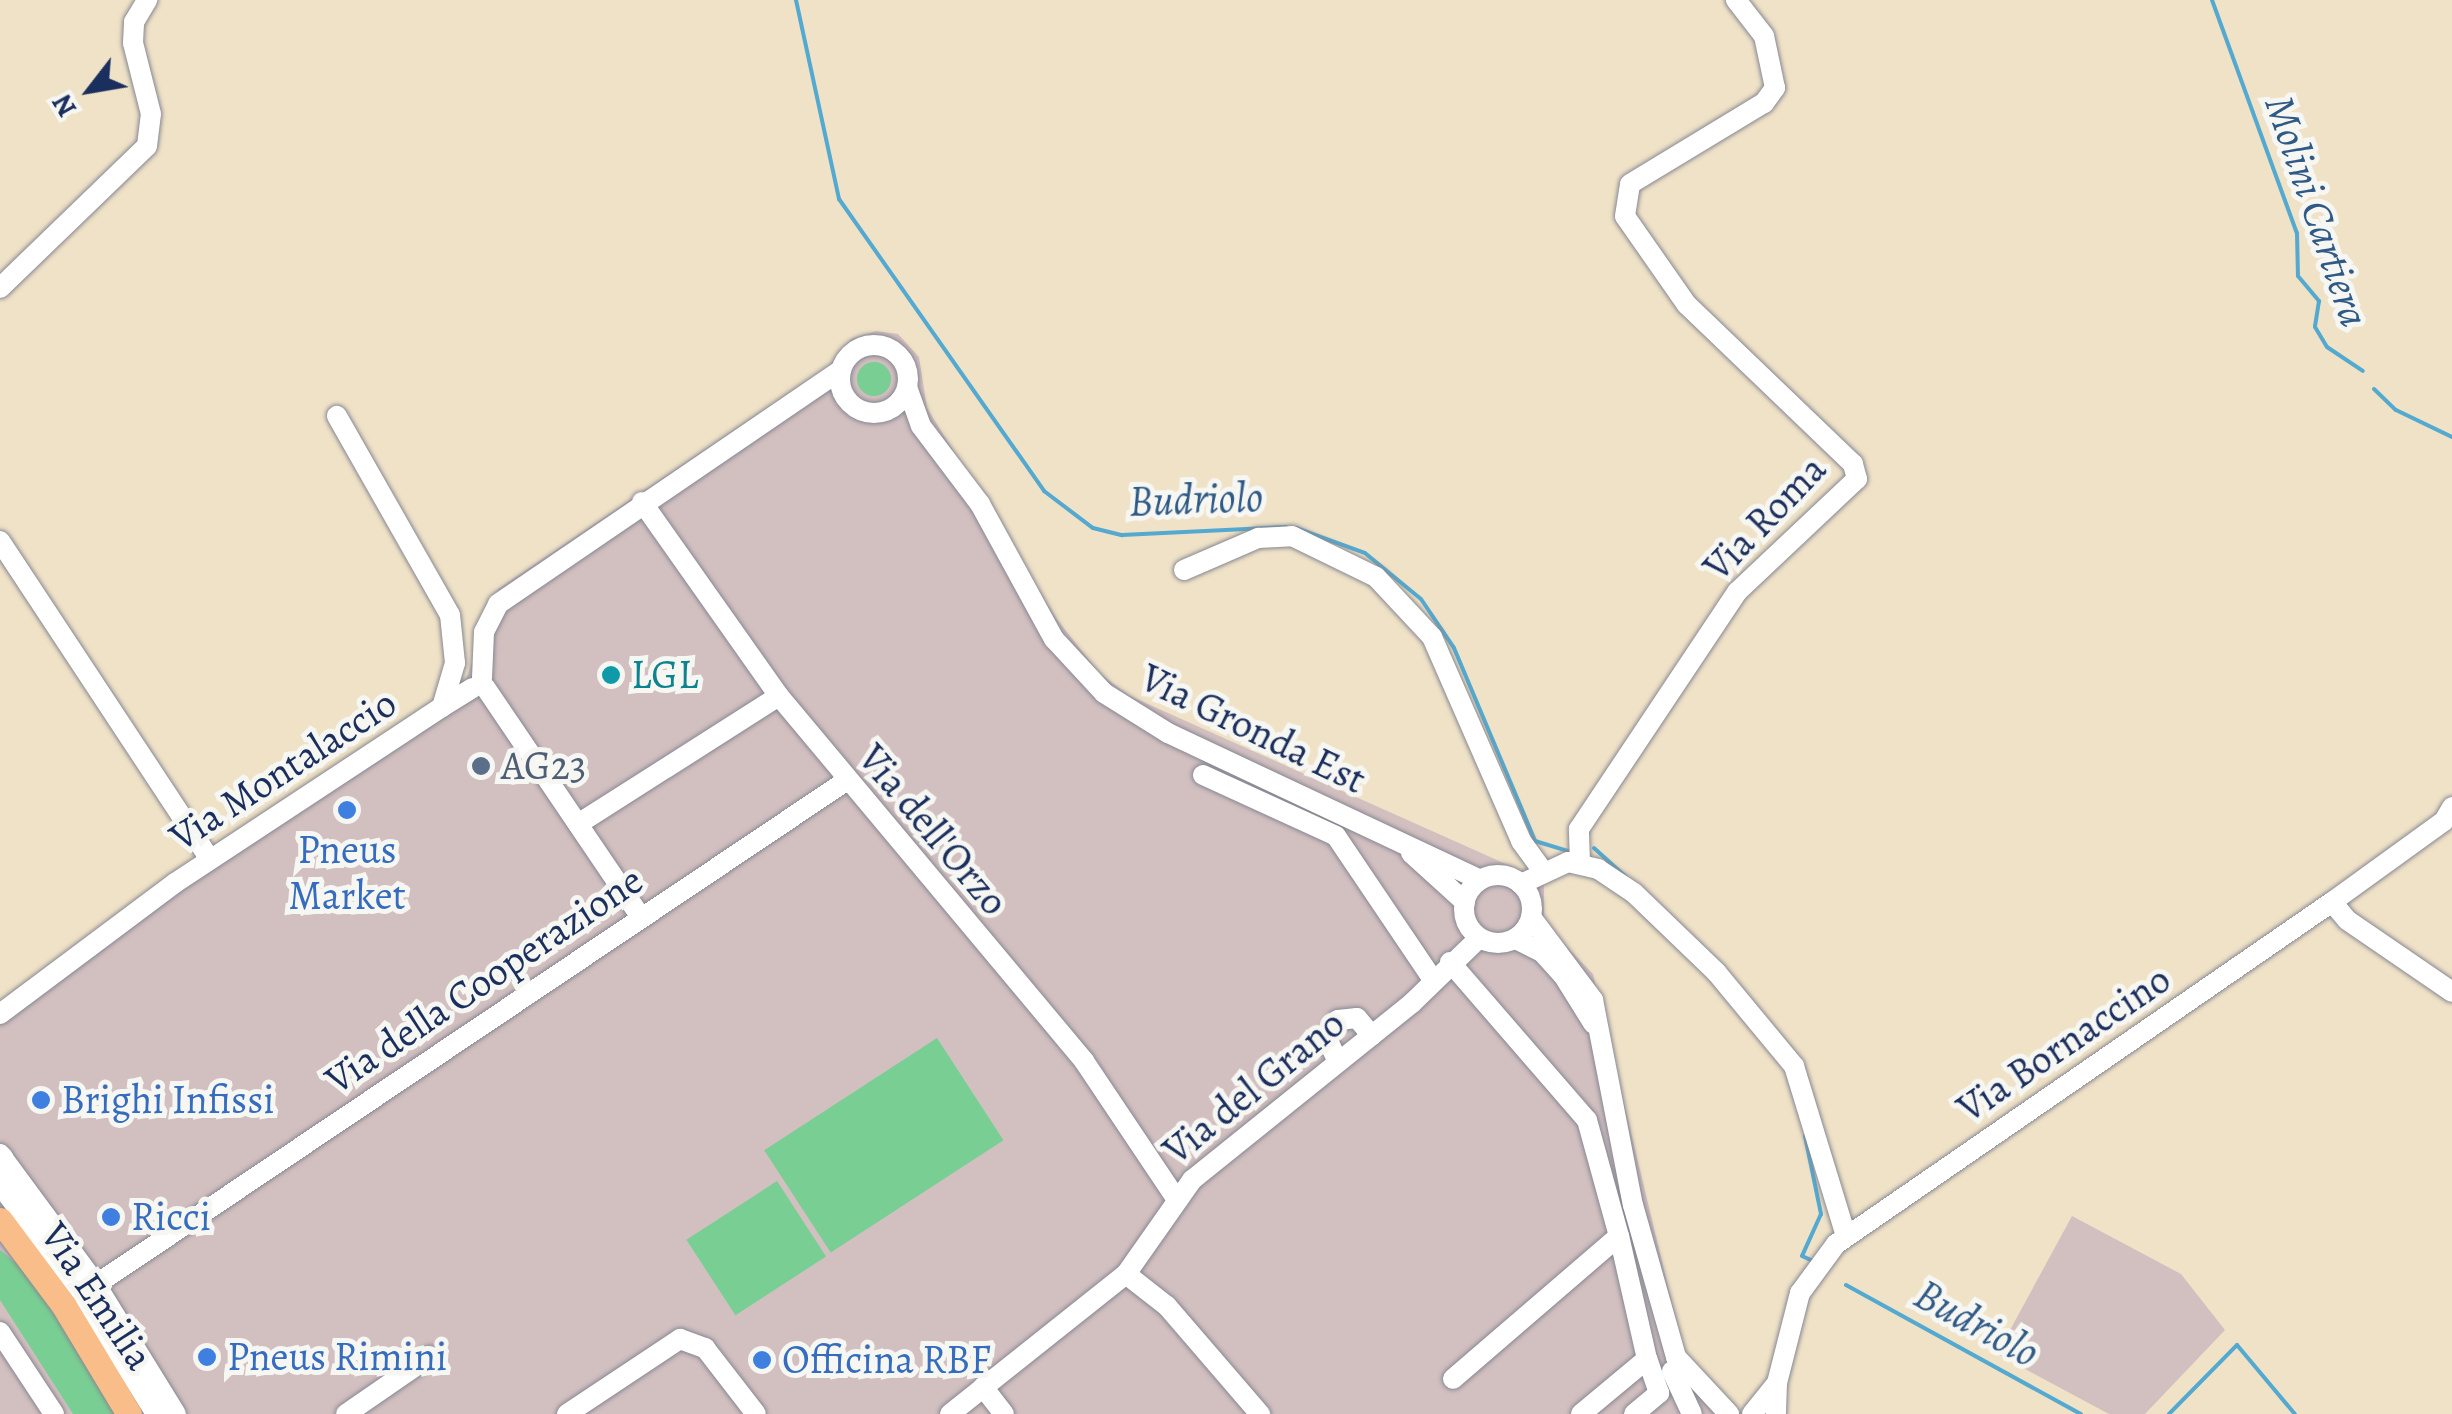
<!DOCTYPE html>
<html>
<head>
<meta charset="utf-8">
<style>
  body { margin:0 }
  #map { position:relative; width:2452px; height:1414px; overflow:hidden; background:#f0e2c7; font-family:Alegreya,serif }
  div>[style] { position:absolute }
  .industrial>* { inset:0; background:#d2bfc0 }
  .green>* { inset:0; background:#79cf93; transform-origin:0 0 }
  .round { border-radius:50% }
  .stream>* { height:4px; margin:-2px; padding:0 2px; transform-origin:2px; border-radius:2px; background:#53a9cf }
  .roads { filter:drop-shadow(0 0 2px #868892) drop-shadow(0 0 2px #868892) }
  .minor>* { height:20px; margin:-10px; padding:0 10px; transform-origin:10px; border-radius:10px; background:#fff }
  .minor>.ring { margin:-10px; padding:0; box-sizing:content-box; background:none; border:20px solid #fff; border-radius:50% }
  .major>* { height:25px; margin:-12.5px; padding:0 12.5px; transform-origin:12.5px; border-radius:12.5px; background:#f8bd88 }
  .dots>* { width:28px; height:28px; translate:-50% -50%; box-sizing:border-box; border:5px solid #f6f6f2; border-radius:50% }
  span { translate:-50% -50%; white-space:nowrap; text-align:center; line-height:1.15; -webkit-text-stroke:10px #f6f6f2; paint-order:stroke }
  .street-label { font-size:40px; color:#1b2f5e }
  .culture-label { font-size:40px; color:#0d838f }
  .left { translate:0 -50%; text-align:left }
  .service-label { font-size:40px; color:#4e5e75 }
  .shop-label { font-size:40px; color:#366cbe }
  .water-label { font-size:42px; color:#2f5a86; font-style:italic }
  .north { position:absolute; left:40px; top:40px; width:100px; height:100px; -webkit-text-stroke:8px #f6f6f2; paint-order:stroke; rotate:239deg; font-size:28px; font-weight:700; line-height:40px; text-align:center; color:#1b2f5e }
  .north::after { content:''; display:block; margin:auto; width:35px; height:45px; background:#1b2f5e; clip-path:polygon(50% 0,100% 100%,50% 72%,0 100%) }
</style>
</head>
<body>
<div id="map">
  <div class="industrial">
    <i style="clip-path:polygon(876px 331px,898px 334px,919px 357px,927px 408px,1056px 618px,1099px 673px,1130px 696px,1544px 881px,1544px 923px,1593px 974px,1683px 1349px,1695px 1377px,1734px 1414px,0 1414px,0 1007px,147px 895px,466px 679px,498px 589px,829px 366px,851px 339px)"></i>
    <i style="clip-path:polygon(2072px 1216px,2181px 1274px,2225px 1330px,2145px 1414px,2109px 1414px,1997px 1354px)"></i>
  </div>
  <div class="green">
    <i class="round" style="left:857px;top:362px;width:34px;height:34px"></i>
    <i style="left:937px;top:1038px;width:122px;height:206px;rotate:57deg"></i>
    <i style="left:777px;top:1181px;width:90px;height:108px;rotate:57deg"></i>
    <i style="clip-path:polygon(0 1250px,28px 1273px,120px 1414px,73px 1414px,0 1300px)"></i>
  </div>
  <div class="stream">
    <i style="left:796px;top:0;width:204px;rotate:77.8deg"></i>
    <i style="left:839px;top:199px;width:357px;rotate:54.9deg"></i>
    <i style="left:1044px;top:491px;width:61px;rotate:37.1deg"></i>
    <i style="left:1093px;top:528px;width:30px;rotate:14deg"></i>
    <i style="left:1122px;top:535px;width:164px;rotate:-2.8deg"></i>
    <i style="left:2212px;top:0;width:248px;rotate:70deg"></i>
    <i style="left:2297px;top:233px;width:43px;rotate:88.7deg"></i>
    <i style="left:2298px;top:276px;width:33px;rotate:50deg"></i>
    <i style="left:2319px;top:301px;width:26px;rotate:99deg"></i>
    <i style="left:2315px;top:327px;width:23px;rotate:59deg"></i>
    <i style="left:2327px;top:347px;width:43px;rotate:33.7deg"></i>
    <i style="left:2374px;top:389px;width:30px;rotate:44deg"></i>
    <i style="left:2396px;top:410px;width:62px;rotate:25.7deg"></i>
    <i style="left:1296px;top:528px;width:73px;rotate:19.9deg"></i>
    <i style="left:1365px;top:553px;width:72px;rotate:39.4deg"></i>
    <i style="left:1421px;top:599px;width:59px;rotate:56deg"></i>
    <i style="left:1454px;top:648px;width:209px;rotate:67.2deg"></i>
    <i style="left:1535px;top:841px;width:34px;rotate:17deg"></i>
    <i style="left:1594px;top:848px;width:42px;rotate:42.1deg"></i>
    <i style="left:1805px;top:1136px;width:80px;rotate:78.4deg"></i>
    <i style="left:1821px;top:1214px;width:46px;rotate:114.3deg"></i>
    <i style="left:1802px;top:1256px;width:10px;rotate:24deg"></i>
    <i style="left:1846px;top:1285px;width:268px;rotate:28.8deg"></i>
    <i style="left:2169px;top:1414px;width:97px;rotate:-45.4deg"></i>
    <i style="left:2237px;top:1345px;width:90px;rotate:50deg"></i>
  </div>
  <div class="roads">
    <div class="minor">
      <i style="left:0;top:288px;width:204px;rotate:-44deg"></i>
      <i style="left:147px;top:146px;width:32px;rotate:-83deg"></i>
      <i style="left:151px;top:114px;width:73px;rotate:-104.2deg"></i>
      <i style="left:133px;top:43px;width:21px;rotate:-87deg"></i>
      <i style="left:134px;top:22px;width:26px;rotate:-59deg"></i>
      <i class="ring" style="left:840px;top:345px;width:48px;height:48px"></i>
      <i style="left:907px;top:387px;width:41px;rotate:70.3deg"></i>
      <i style="left:921px;top:426px;width:98px;rotate:52.9deg"></i>
      <i style="left:980px;top:504px;width:154px;rotate:61.3deg"></i>
      <i style="left:1054px;top:639px;width:74px;rotate:47.2deg"></i>
      <i style="left:1104px;top:693px;width:75px;rotate:32deg"></i>
      <i style="left:1168px;top:733px;width:345px;rotate:25.2deg"></i>
      <i style="left:642px;top:502px;width:237px;rotate:54.8deg"></i>
      <i style="left:779px;top:696px;width:476px;rotate:50.1deg"></i>
      <i style="left:1084px;top:1061px;width:164px;rotate:56.2deg"></i>
      <i style="left:0;top:541px;width:381px;rotate:56.6deg"></i>
      <i style="left:1184px;top:570px;width:81px;rotate:-23.4deg"></i>
      <i style="left:1258px;top:538px;width:34px;rotate:-3deg"></i>
      <i style="left:1292px;top:536px;width:93px;rotate:26deg"></i>
      <i style="left:1376px;top:577px;width:82px;rotate:47deg"></i>
      <i style="left:1432px;top:637px;width:223px;rotate:66.4deg"></i>
      <i style="left:1521px;top:841px;width:37px;rotate:54deg"></i>
      <i style="left:482px;top:678px;width:46px;rotate:-87.5deg"></i>
      <i style="left:484px;top:632px;width:31px;rotate:-63deg"></i>
      <i style="left:498px;top:604px;width:415px;rotate:-34.3deg"></i>
      <i style="left:485px;top:687px;width:278px;rotate:55.9deg"></i>
      <i style="left:442px;top:707px;width:36px;rotate:-32deg"></i>
      <i style="left:1203px;top:775px;width:146px;rotate:24.6deg"></i>
      <i style="left:1336px;top:836px;width:174px;rotate:56deg"></i>
      <i style="left:578px;top:824px;width:238px;rotate:-32.5deg"></i>
      <i style="left:1411px;top:853px;width:73px;rotate:42.2deg"></i>
      <i style="left:1580px;top:862px;width:33px;rotate:-92deg"></i>
      <i style="left:1579px;top:829px;width:285px;rotate:-56.3deg"></i>
      <i style="left:1737px;top:592px;width:165px;rotate:-43.3deg"></i>
      <i style="left:1857px;top:479px;width:16px;rotate:-105deg"></i>
      <i style="left:1853px;top:464px;width:230px;rotate:-136.2deg"></i>
      <i style="left:1687px;top:305px;width:108px;rotate:-124.9deg"></i>
      <i style="left:1625px;top:216px;width:32px;rotate:-81deg"></i>
      <i style="left:1630px;top:184px;width:157px;rotate:-31.2deg"></i>
      <i style="left:1764px;top:103px;width:19px;rotate:-54deg"></i>
      <i style="left:1775px;top:88px;width:53px;rotate:-101.9deg"></i>
      <i style="left:1764px;top:36px;width:46px;rotate:-127.9deg"></i>
      <i class="ring" style="left:1464px;top:875px;width:48px;height:48px"></i>
      <i style="left:1521px;top:884px;width:52px;rotate:-25.1deg"></i>
      <i style="left:1568px;top:862px;width:31px;rotate:13deg"></i>
      <i style="left:1598px;top:869px;width:43px;rotate:33.7deg"></i>
      <i style="left:1634px;top:893px;width:115px;rotate:43.9deg"></i>
      <i style="left:1717px;top:973px;width:121px;rotate:50.4deg"></i>
      <i style="left:1794px;top:1066px;width:178px;rotate:73deg"></i>
      <i style="left:2332px;top:902px;width:23px;rotate:50deg"></i>
      <i style="left:2347px;top:920px;width:127px;rotate:34.4deg"></i>
      <i style="left:1531px;top:917px;width:104px;rotate:53.2deg"></i>
      <i style="left:1593px;top:1000px;width:209px;rotate:79deg"></i>
      <i style="left:1633px;top:1205px;width:158px;rotate:74.2deg"></i>
      <i style="left:1676px;top:1357px;width:78px;rotate:47.1deg"></i>
      <i style="left:1516px;top:939px;width:29px;rotate:27deg"></i>
      <i style="left:1542px;top:952px;width:31px;rotate:48deg"></i>
      <i style="left:1563px;top:975px;width:57px;rotate:58deg"></i>
      <i style="left:1450px;top:962px;width:209px;rotate:49.1deg"></i>
      <i style="left:1587px;top:1120px;width:120px;rotate:74.6deg"></i>
      <i style="left:1619px;top:1236px;width:219px;rotate:139.3deg"></i>
      <i style="left:0;top:1014px;width:219px;rotate:-36.8deg"></i>
      <i style="left:175px;top:883px;width:320px;rotate:-33.4deg"></i>
      <i style="left:442px;top:707px;width:46px;rotate:-73.5deg"></i>
      <i style="left:455px;top:663px;width:48px;rotate:-95.9deg"></i>
      <i style="left:450px;top:615px;width:229px;rotate:-119.6deg"></i>
      <i style="left:1338px;top:1062px;width:26px;rotate:-115deg"></i>
      <i style="left:1327px;top:1038px;width:21px;rotate:-59deg"></i>
      <i style="left:1338px;top:1020px;width:19px;rotate:-6deg"></i>
      <i style="left:1357px;top:1018px;width:23px;rotate:50deg"></i>
      <i style="left:0;top:1154px;width:160px;rotate:53.6deg"></i>
      <i style="left:95px;top:1283px;width:154px;rotate:58.3deg"></i>
      <i style="left:3px;top:1157px;width:30px;rotate:92deg"></i>
      <i style="left:2px;top:1187px;width:133px;rotate:53.6deg"></i>
      <i style="left:81px;top:1294px;width:142px;rotate:58deg"></i>
      <i style="left:1126px;top:1274px;width:52px;rotate:38deg"></i>
      <i style="left:1167px;top:1306px;width:143px;rotate:49.3deg"></i>
      <i style="left:64px;top:1306px;width:942px;rotate:-33.88deg"></i>
      <i style="left:0;top:1332px;width:98px;rotate:56.6deg"></i>
      <i style="left:1672px;top:1371px;width:47px;rotate:65.1deg"></i>
      <i style="left:1777px;top:1383px;width:93px;rotate:-75.7deg"></i>
      <i style="left:1800px;top:1293px;width:61px;rotate:-53.7deg"></i>
      <i style="left:1836px;top:1244px;width:602px;rotate:-34.59deg"></i>
      <i style="left:2332px;top:902px;width:138px;rotate:-35.9deg"></i>
      <i style="left:2444px;top:821px;width:16px;rotate:-60deg"></i>
      <i style="left:983px;top:1387px;width:34px;rotate:52deg"></i>
      <i style="left:346px;top:1414px;width:102px;rotate:-34.6deg"></i>
      <i style="left:567px;top:1414px;width:136px;rotate:-33.6deg"></i>
      <i style="left:680px;top:1339px;width:27px;rotate:20deg"></i>
      <i style="left:705px;top:1348px;width:83px;rotate:52.3deg"></i>
      <i style="left:950px;top:1414px;width:225px;rotate:-38.5deg"></i>
      <i style="left:1126px;top:1274px;width:115px;rotate:-54.9deg"></i>
      <i style="left:1192px;top:1180px;width:282px;rotate:-38.8deg"></i>
      <i style="left:1412px;top:1003px;width:93px;rotate:-44.1deg"></i>
      <i style="left:1581px;top:1414px;width:86px;rotate:-39.8deg"></i>
      <i style="left:1647px;top:1359px;width:126px;rotate:-102.8deg"></i>
      <i style="left:1634px;top:1414px;width:33px;rotate:-40deg"></i>
      <i style="left:1659px;top:1393px;width:36px;rotate:-109deg"></i>
      <i style="left:1752px;top:1414px;width:40px;rotate:-51deg"></i>
      <i style="left:1777px;top:1383px;width:31px;rotate:92deg"></i>
    </div>
    <div class="major">
      <i style="left:0;top:1220px;width:107px;rotate:53.3deg"></i>
      <i style="left:64px;top:1306px;width:126px;rotate:59deg"></i>
    </div>
  </div>
  <div class="dots">
    <i style="left:611px;top:675px;background:#0f9aa8"></i>
    <i style="left:481px;top:766px;background:#5c6f8a"></i>
    <i style="left:347px;top:810px;background:#3f7fe0"></i>
    <i style="left:41px;top:1100px;background:#3f7fe0"></i>
    <i style="left:111px;top:1217px;background:#3f7fe0"></i>
    <i style="left:207px;top:1357px;background:#3f7fe0"></i>
    <i style="left:762px;top:1360px;background:#3f7fe0"></i>
  </div>
  <div class="street-label">
    <span style="left:1765px;top:518px;rotate:-46deg">Via Roma</span>
    <span style="left:1253px;top:729px;rotate:26deg">Via Gronda Est</span>
    <span style="left:283px;top:770px;rotate:-33deg">Via Montalaccio</span>
    <span style="left:933px;top:830px;rotate:50deg">Via dell'Orzo</span>
    <span style="left:484px;top:980px;rotate:-34deg">Via della Cooperazione</span>
    <span style="left:2064px;top:1044px;rotate:-34deg">Via Bornaccino</span>
    <span style="left:1254px;top:1087px;rotate:-39deg">Via del Grano</span>
    <span style="left:97px;top:1296px;rotate:56deg">Via Emilia</span>
  </div>
  <div class="culture-label">
    <span class="left" style="left:631px;top:675px">LGL</span>
  </div>
  <div class="service-label">
    <span class="left" style="left:501px;top:766px">AG23</span>
  </div>
  <div class="shop-label">
    <span style="left:347px;top:873px">Pneus<br>Market</span>
    <span class="left" style="left:61px;top:1100px">Brighi Infissi</span>
    <span class="left" style="left:131px;top:1217px">Ricci</span>
    <span class="left" style="left:227px;top:1357px">Pneus Rimini</span>
    <span class="left" style="left:782px;top:1360px">Officina RBF</span>
  </div>
  <div class="water-label">
    <span style="left:2317px;top:211px;rotate:71deg">Molini Cartiera</span>
    <span style="left:1196px;top:499px;rotate:-2deg">Budriolo</span>
    <span style="left:1977px;top:1323px;rotate:29deg">Budriolo</span>
  </div>
  <div class="north">N</div>
</div>
</body>
</html>
